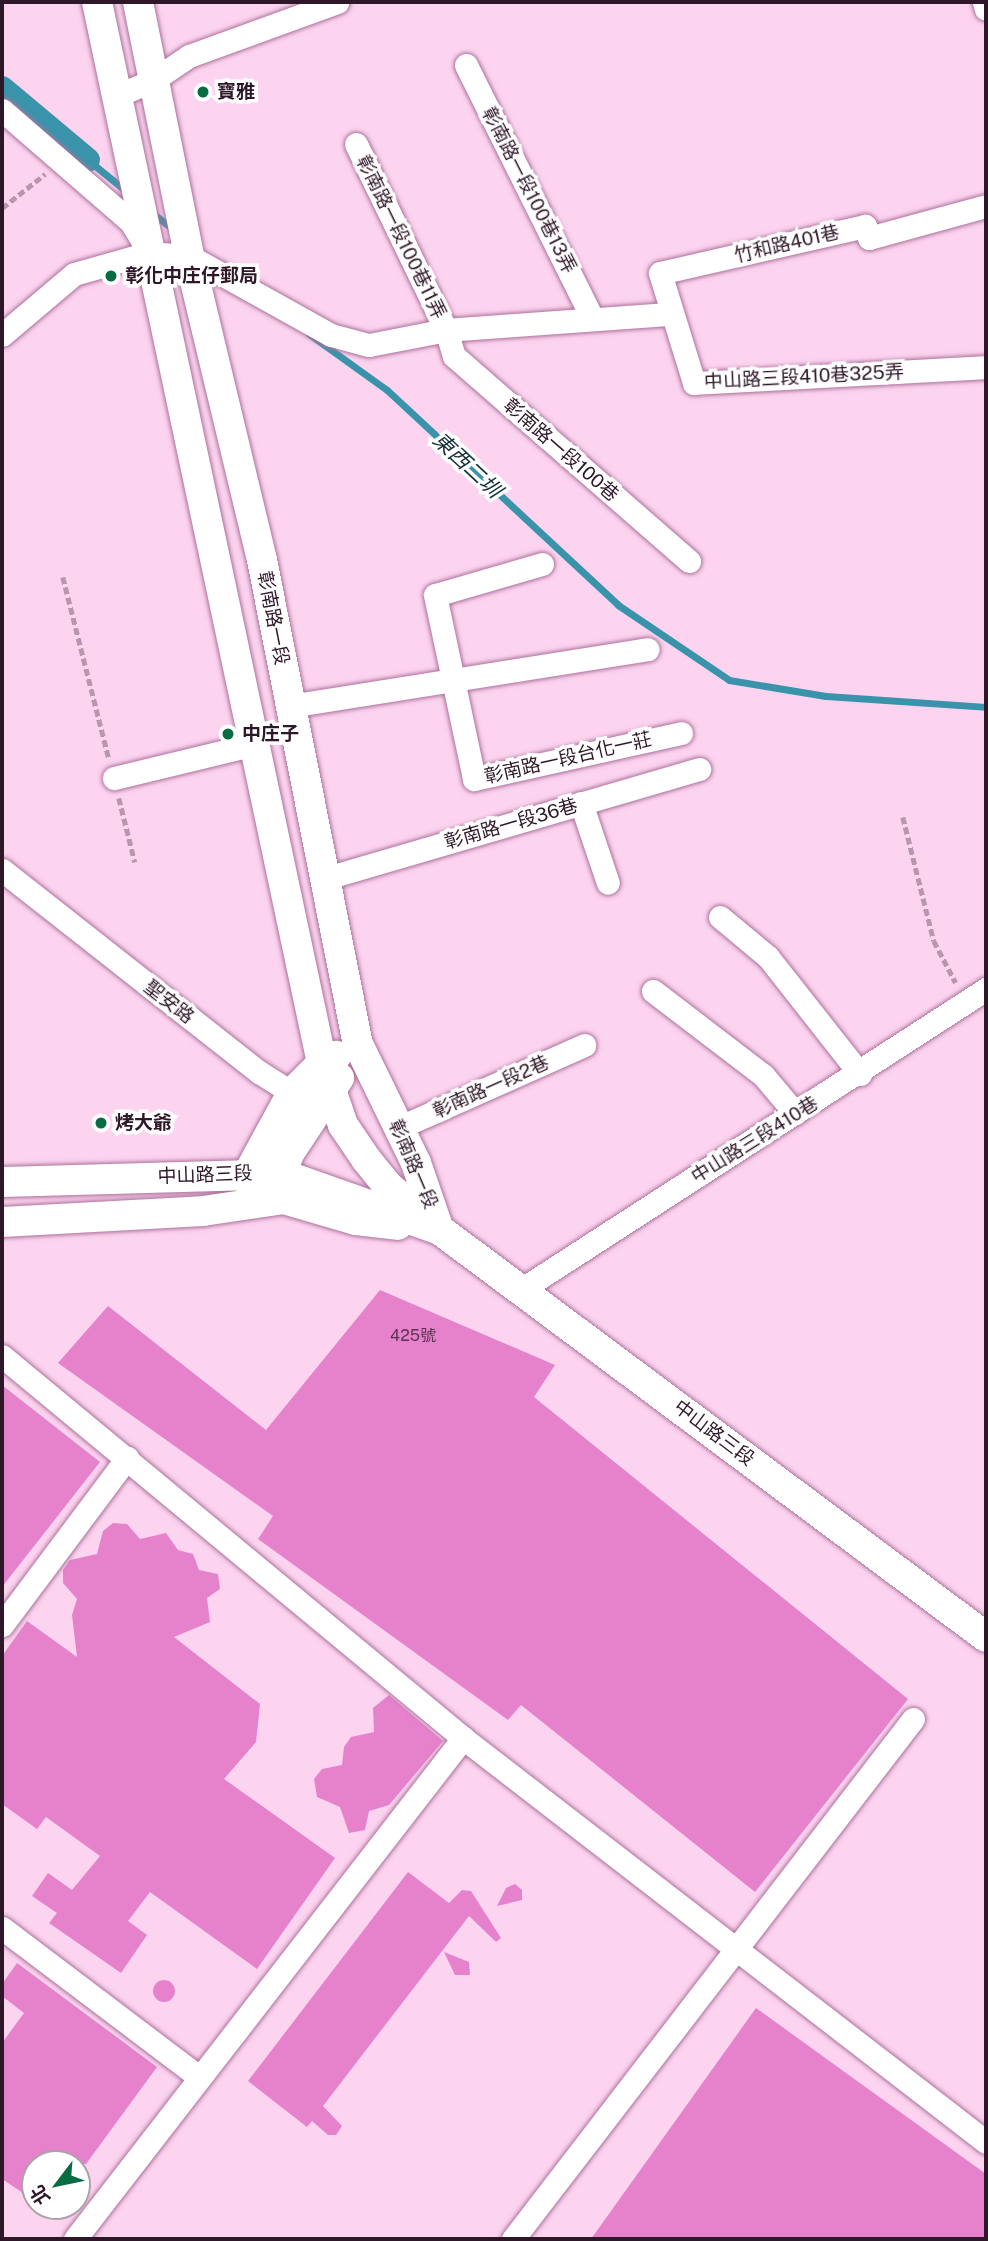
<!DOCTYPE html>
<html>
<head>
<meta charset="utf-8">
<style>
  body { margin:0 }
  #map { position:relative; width:988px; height:2241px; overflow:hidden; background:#fcd4ef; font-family:"Public Sans","Noto Sans TC",sans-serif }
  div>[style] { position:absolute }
  .stream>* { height:7px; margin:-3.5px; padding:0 3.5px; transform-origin:3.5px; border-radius:3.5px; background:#3994ab }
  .canal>* { height:24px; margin:-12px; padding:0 12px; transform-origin:12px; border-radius:12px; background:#3994ab }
  .building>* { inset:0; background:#e682cc }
  .round { border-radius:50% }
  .path>* { height:4.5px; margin-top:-2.25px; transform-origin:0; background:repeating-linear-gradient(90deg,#b896ae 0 7px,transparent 0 10.5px) }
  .roads { filter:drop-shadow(0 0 2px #ad719c) drop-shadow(0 0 2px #ad719c) }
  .minor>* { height:23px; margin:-11.5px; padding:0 11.5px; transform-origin:11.5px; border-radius:11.5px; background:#fff }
  .major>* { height:30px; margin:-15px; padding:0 15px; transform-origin:15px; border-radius:15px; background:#fff }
  .dots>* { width:19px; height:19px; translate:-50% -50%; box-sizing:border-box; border:4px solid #fff; border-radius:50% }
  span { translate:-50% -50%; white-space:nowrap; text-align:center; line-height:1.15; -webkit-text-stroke:7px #fff; paint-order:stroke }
  .number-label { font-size:16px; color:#5c3251 }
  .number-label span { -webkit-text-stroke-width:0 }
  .poi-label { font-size:19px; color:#2e1728; font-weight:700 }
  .left { translate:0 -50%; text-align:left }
  .street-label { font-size:19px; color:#2e1728 }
  .water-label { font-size:21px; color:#143038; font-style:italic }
  .frame { position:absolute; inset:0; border:4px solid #2e1728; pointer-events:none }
  .north { position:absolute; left:21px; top:2150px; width:70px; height:70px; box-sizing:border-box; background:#fff; border:2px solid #aba2a9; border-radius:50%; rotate:238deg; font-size:19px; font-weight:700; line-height:28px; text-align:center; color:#2e1728 }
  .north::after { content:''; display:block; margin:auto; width:24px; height:32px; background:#086c42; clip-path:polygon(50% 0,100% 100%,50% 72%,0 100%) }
</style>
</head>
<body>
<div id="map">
  <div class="stream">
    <i style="left:88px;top:160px;width:49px;rotate:39.2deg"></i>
    <i style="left:151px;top:212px;width:31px;rotate:38deg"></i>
    <i style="left:309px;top:334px;width:96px;rotate:35.7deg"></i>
    <i style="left:387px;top:390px;width:316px;rotate:42.9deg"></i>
    <i style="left:618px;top:605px;width:134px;rotate:34deg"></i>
    <i style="left:729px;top:680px;width:98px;rotate:9.4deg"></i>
    <i style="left:826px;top:696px;width:160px;rotate:3.9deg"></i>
  </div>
  <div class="canal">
    <i style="left:2px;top:88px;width:112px;rotate:39.9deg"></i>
  </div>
  <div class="building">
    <i style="clip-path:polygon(380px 1290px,555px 1365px,534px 1397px,908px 1699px,755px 1892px,521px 1705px,508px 1720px,258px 1539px,273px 1516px,58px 1363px,108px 1306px,266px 1430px)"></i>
    <i style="clip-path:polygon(2px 1385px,100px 1462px,2px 1587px)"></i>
    <i style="clip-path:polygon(113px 1523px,127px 1524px,140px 1539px,166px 1533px,178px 1550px,193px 1554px,199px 1570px,218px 1574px,220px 1589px,207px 1598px,210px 1622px,174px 1637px,260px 1704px,256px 1742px,224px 1779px,335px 1858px,257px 1969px,150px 1892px,128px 1921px,147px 1935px,121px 1973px,49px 1923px,57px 1913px,32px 1896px,48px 1873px,72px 1890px,100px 1856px,46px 1817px,37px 1829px,2px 1804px,2px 1656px,27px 1621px,77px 1657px,72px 1615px,77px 1599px,63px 1583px,63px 1570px,70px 1560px,97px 1554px,103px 1531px)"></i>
    <i style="clip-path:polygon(389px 1695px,443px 1741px,389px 1805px,369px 1811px,365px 1830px,349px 1833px,340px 1807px,317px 1797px,314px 1779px,322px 1769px,342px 1765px,344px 1747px,351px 1737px,374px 1732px,373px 1708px)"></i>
    <i style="clip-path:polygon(408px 1872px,449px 1903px,462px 1890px,471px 1891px,501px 1938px,496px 1942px,469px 1916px,323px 2106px,342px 2126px,336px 2135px,328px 2135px,312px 2121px,307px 2127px,248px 2081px)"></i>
    <i style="clip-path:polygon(515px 1884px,522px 1890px,522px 1900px,497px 1906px,506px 1888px)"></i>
    <i style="clip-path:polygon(444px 1952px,469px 1962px,470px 1975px,455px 1975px)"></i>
    <i style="clip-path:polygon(17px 1963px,157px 2067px,86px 2164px,35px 2164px,35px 2201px,2px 2179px,2px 2043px,24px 2013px,2px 1996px,2px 1984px)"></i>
    <i class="round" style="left:153px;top:1980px;width:22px;height:22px"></i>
    <i style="clip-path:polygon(756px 2008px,986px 2174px,986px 2239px,591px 2239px)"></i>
  </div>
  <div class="path">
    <i style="left:2px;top:208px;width:55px;rotate:-38.3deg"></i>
    <i style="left:63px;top:577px;width:188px;rotate:75.8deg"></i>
    <i style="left:119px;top:798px;width:66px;rotate:76deg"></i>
    <i style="left:903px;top:817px;width:128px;rotate:76deg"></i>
    <i style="left:934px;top:941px;width:47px;rotate:62.4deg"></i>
  </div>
  <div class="roads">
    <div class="minor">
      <i style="left:984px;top:2px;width:7px;rotate:74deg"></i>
      <i style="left:466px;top:65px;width:280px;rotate:63.5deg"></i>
      <i style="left:116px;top:96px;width:39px;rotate:-23deg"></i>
      <i style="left:152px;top:81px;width:45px;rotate:-34deg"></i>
      <i style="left:189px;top:56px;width:158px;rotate:-20deg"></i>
      <i style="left:2px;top:110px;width:171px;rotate:41deg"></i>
      <i style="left:131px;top:222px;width:26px;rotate:59deg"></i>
      <i style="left:356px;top:144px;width:207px;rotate:64.2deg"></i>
      <i style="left:446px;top:330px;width:27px;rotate:73deg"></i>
      <i style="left:454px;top:356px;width:312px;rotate:41.1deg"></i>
      <i style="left:986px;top:206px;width:121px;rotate:164.7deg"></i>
      <i style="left:869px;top:238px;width:13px;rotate:-108deg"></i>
      <i style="left:865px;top:226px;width:210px;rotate:167.1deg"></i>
      <i style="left:660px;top:273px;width:115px;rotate:72.8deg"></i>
      <i style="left:694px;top:383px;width:292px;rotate:-3.1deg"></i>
      <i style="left:2px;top:335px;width:94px;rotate:-40.3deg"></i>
      <i style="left:74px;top:274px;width:77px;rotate:-15.8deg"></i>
      <i style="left:148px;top:253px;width:41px;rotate:4.2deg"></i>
      <i style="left:189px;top:256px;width:162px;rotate:29.1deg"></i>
      <i style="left:331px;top:335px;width:39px;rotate:15deg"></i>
      <i style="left:369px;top:345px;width:78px;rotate:-11deg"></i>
      <i style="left:446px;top:330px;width:225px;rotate:-4.1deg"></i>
      <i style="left:542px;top:564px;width:111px;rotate:163.8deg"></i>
      <i style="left:435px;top:595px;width:188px;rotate:78deg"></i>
      <i style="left:474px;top:779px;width:212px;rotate:-12.5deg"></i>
      <i style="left:289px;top:706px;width:363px;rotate:-9deg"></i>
      <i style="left:114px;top:778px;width:145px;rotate:-13.6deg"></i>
      <i style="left:581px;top:803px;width:84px;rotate:71.4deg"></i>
      <i style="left:2px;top:870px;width:327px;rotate:38.2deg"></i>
      <i style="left:259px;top:1072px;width:54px;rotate:32.2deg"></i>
      <i style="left:323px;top:879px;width:392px;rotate:-16.3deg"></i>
      <i style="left:720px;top:917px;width:62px;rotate:39.8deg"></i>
      <i style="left:768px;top:957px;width:149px;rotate:51.8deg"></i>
      <i style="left:653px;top:991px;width:138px;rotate:37.4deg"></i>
      <i style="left:763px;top:1075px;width:50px;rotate:49.9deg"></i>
      <i style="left:398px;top:1128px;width:204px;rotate:-24deg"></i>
      <i style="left:522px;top:1289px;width:553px;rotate:-32.88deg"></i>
      <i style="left:2px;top:1356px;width:599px;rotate:39.65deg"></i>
      <i style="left:463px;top:1738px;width:661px;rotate:37.68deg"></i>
      <i style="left:2px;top:1625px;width:209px;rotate:-53.2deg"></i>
      <i style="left:2px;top:1928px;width:246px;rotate:37.1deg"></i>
      <i style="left:75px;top:2239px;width:634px;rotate:-52.24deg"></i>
      <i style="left:513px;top:2239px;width:656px;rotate:-52.43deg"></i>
    </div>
    <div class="major">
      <i style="left:97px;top:2px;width:1085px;rotate:78.03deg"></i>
      <i style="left:322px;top:1063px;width:65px;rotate:71.3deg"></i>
      <i style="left:343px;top:1125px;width:41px;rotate:55.9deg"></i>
      <i style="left:366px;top:1159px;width:36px;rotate:51deg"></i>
      <i style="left:389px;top:1187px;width:67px;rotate:40.1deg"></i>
      <i style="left:138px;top:2px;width:259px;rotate:78.6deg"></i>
      <i style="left:189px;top:256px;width:313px;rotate:76.5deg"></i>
      <i style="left:262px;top:560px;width:493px;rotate:78.8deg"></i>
      <i style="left:358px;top:1044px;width:132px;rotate:64deg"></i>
      <i style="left:416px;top:1163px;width:68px;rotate:71deg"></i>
      <i style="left:2px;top:1182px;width:279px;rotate:-1.6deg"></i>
      <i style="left:281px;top:1174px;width:169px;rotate:19.4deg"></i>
      <i style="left:440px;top:1230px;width:681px;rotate:36.7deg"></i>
      <i style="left:251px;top:1188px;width:16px;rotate:-97deg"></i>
      <i style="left:249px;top:1172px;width:90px;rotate:-61.4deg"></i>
      <i style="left:292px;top:1093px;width:42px;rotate:-45deg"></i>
      <i style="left:322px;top:1063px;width:16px;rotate:-27deg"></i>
      <i style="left:284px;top:1193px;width:19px;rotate:-99deg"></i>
      <i style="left:281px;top:1174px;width:24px;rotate:-68deg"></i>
      <i style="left:290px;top:1152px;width:89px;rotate:-56.5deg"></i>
      <i style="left:2px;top:1222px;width:201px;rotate:-3.1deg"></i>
      <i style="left:203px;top:1211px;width:82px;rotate:-8.4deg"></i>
      <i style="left:284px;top:1199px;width:75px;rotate:16.3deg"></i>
      <i style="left:356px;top:1220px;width:42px;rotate:6.8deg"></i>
    </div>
  </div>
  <div class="dots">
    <i style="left:203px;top:92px;background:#086c42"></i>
    <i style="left:111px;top:276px;background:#086c42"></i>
    <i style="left:228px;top:734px;background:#086c42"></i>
    <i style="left:101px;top:1123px;background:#086c42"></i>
  </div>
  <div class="number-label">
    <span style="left:413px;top:1336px">425號</span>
  </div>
  <div class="poi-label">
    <span class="left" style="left:217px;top:92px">寶雅</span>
    <span class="left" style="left:125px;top:276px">彰化中庄仔郵局</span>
    <span class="left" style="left:242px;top:734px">中庄子</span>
    <span class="left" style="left:115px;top:1123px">烤大爺</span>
  </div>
  <div class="street-label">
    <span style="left:529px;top:190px;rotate:63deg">彰南路一段100巷13弄</span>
    <span style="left:401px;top:237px;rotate:64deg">彰南路一段100巷11弄</span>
    <span style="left:787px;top:244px;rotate:-13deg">竹和路401巷</span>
    <span style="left:804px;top:377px;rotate:-3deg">中山路三段410巷325弄</span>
    <span style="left:561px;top:450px;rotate:41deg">彰南路一段100巷</span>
    <span style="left:273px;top:618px;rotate:79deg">彰南路一段</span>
    <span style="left:568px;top:758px;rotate:-13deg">彰南路一段台化一莊</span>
    <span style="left:511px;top:824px;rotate:-16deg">彰南路一段36巷</span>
    <span style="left:169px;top:1002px;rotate:38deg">聖安路</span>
    <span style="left:491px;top:1087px;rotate:-24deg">彰南路一段2巷</span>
    <span style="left:755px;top:1140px;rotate:-32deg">中山路三段410巷</span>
    <span style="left:413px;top:1164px;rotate:67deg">彰南路一段</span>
    <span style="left:205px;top:1175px;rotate:-2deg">中山路三段</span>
    <span style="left:714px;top:1433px;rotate:37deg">中山路三段</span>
  </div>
  <div class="water-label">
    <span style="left:467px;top:465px;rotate:43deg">東西二圳</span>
  </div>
  <div class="frame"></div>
  <div class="north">北</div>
</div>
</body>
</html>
